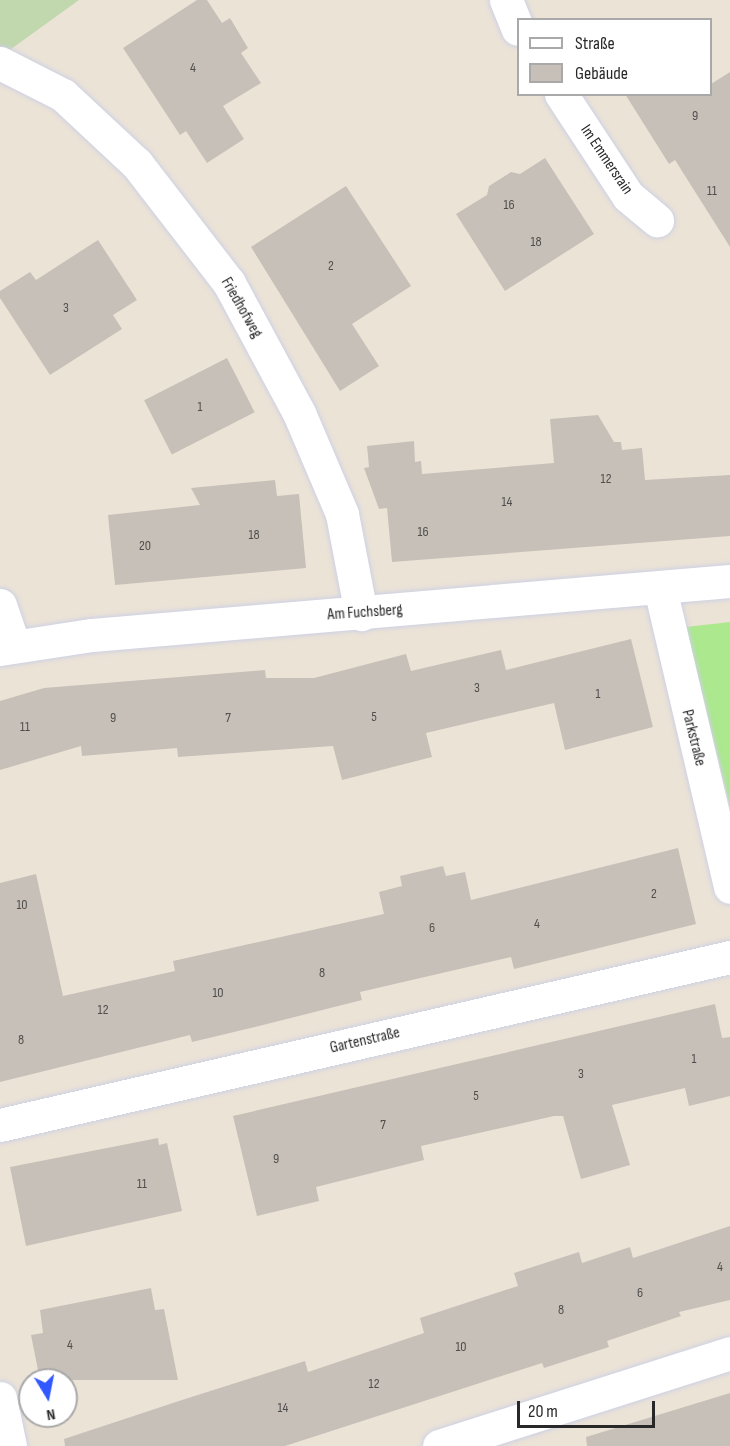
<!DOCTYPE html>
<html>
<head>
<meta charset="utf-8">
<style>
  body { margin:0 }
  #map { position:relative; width:730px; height:1446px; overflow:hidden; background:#ece3d7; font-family:"Sofia Sans Condensed",sans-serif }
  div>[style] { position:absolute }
  .green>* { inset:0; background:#ace88e }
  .cemetery>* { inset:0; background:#c1d7ad }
  .building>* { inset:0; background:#c7c0b8; transform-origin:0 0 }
  .roads { filter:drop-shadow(0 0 2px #cdd1e3) drop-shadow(0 0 2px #cdd1e3) }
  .minor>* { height:33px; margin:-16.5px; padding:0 16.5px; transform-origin:16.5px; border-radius:16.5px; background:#fff }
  span { translate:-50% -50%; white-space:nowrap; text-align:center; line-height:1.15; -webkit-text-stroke:5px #fff; paint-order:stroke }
  .number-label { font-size:14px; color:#504e4c }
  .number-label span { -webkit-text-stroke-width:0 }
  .street-label { font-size:16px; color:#282828 }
  .legend { position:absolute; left:517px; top:18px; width:195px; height:78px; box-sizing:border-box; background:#fff; border:2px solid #a9a9a9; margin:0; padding:8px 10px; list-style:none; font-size:18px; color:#282828 }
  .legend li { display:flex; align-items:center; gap:12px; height:30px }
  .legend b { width:30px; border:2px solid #a9a9a9 }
  .north { position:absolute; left:18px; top:1368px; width:60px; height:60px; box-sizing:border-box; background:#fff; border:2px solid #a9a9a9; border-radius:50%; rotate:170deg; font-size:16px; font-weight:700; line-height:24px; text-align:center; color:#282828 }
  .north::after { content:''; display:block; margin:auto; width:21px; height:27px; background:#3157ff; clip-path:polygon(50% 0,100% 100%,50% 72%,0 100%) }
  .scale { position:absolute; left:517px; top:1401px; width:138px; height:27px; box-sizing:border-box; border:3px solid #282828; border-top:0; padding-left:8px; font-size:18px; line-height:21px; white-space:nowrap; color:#282828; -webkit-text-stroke:4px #fff; paint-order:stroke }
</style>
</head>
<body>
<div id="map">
  <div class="green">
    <i style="clip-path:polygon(730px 622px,730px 807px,686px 627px)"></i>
  </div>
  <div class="cemetery">
    <i style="clip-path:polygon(0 0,79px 0,0 57px)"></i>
  </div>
  <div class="building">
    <i style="clip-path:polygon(197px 0,207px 0,222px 23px,230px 18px,248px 48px,241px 53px,261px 83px,223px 106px,244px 139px,207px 163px,186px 131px,180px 135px,123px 48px)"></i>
    <i style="clip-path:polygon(730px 72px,730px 247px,675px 160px,669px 164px,625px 94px,711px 94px,711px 84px)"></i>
    <i style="clip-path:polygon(545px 158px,594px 234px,505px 291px,456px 214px,487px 195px,489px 186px,511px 172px,520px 174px)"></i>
    <i style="clip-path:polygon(346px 186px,411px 286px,352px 324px,379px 366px,340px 391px,251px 247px)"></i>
    <i style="clip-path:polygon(98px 240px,137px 300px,113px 315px,122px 329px,50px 375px,0 298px,0 291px,30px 272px,36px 280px)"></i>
    <i style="left:227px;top:358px;width:61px;height:93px;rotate:63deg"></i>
    <i style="clip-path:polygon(598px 415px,614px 442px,621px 442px,622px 450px,642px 448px,645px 480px,730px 475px,730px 536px,392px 562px,387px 508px,379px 509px,364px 468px,369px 467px,367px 446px,414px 441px,415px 462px,421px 461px,422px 474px,554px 463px,550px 419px)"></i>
    <i style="clip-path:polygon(275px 480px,277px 496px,299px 494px,306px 568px,115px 585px,108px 515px,200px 505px,191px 488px)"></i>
    <i style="clip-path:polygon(631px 639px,653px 727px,565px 750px,554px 703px,426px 733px,432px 757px,342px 780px,333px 746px,178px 757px,177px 748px,82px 756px,81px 746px,0 770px,0 701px,44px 688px,265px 670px,266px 678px,314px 678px,406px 654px,411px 671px,501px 650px,506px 670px)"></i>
    <i style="clip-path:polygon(678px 848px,696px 924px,514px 969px,511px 957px,360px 992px,362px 1000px,263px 1025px,192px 1042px,190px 1035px,0 1082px,0 883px,36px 874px,63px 996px,175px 971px,173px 961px,384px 914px,379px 892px,402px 886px,400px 876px,443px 866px,446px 876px,465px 872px,471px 900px)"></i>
    <i style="clip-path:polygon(715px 1004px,722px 1038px,730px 1037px,730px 1096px,689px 1106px,685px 1088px,612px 1105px,630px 1165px,581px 1179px,563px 1116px,554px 1116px,421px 1146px,424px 1160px,316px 1187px,319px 1201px,257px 1216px,233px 1116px)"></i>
    <i style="clip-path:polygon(158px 1138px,159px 1145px,167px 1143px,182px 1211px,26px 1246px,10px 1167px)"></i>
    <i style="clip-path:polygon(730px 1226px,730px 1300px,679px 1312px,681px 1316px,607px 1341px,609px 1347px,544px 1368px,542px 1363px,285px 1446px,65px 1446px,64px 1439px,182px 1400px,305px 1361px,308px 1372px,424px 1333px,420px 1318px,518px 1286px,514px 1273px,579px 1252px,582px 1263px,630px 1247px,633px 1258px)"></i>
    <i style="clip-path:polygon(151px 1288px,155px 1310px,164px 1309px,178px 1380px,40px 1380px,31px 1335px,43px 1333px,40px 1310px)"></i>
    <i style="clip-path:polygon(730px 1393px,730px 1446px,587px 1446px,586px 1437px)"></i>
  </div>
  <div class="roads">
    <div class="minor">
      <i style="left:506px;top:0;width:31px;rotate:68deg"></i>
      <i style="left:0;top:63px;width:71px;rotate:26.9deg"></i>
      <i style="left:63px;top:95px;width:101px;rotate:43deg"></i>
      <i style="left:137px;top:164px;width:150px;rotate:52.3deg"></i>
      <i style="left:229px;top:283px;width:148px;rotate:61.7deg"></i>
      <i style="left:299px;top:413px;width:110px;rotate:66.9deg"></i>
      <i style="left:342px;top:514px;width:102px;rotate:79.2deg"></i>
      <i style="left:561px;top:94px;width:122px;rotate:56.7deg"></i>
      <i style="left:628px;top:196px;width:38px;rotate:40deg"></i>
      <i style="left:660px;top:588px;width:307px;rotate:76.8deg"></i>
      <i style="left:0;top:605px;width:43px;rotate:71.1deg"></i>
      <i style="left:0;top:649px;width:93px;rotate:-8.7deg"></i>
      <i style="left:92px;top:635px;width:640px;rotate:-4.84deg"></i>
      <i style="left:0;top:1125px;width:749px;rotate:-12.96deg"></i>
      <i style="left:0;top:1398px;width:49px;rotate:78.2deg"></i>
      <i style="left:439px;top:1446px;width:305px;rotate:-17.7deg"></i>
    </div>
  </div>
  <div class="number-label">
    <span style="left:193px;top:68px">4</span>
    <span style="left:695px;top:116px">9</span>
    <span style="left:712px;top:191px">11</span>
    <span style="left:509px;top:205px">16</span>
    <span style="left:536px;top:242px">18</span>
    <span style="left:331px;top:266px">2</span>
    <span style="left:66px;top:308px">3</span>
    <span style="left:200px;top:407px">1</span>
    <span style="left:606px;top:479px">12</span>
    <span style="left:507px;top:502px">14</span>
    <span style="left:423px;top:532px">16</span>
    <span style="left:254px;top:535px">18</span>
    <span style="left:145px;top:546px">20</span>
    <span style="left:477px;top:688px">3</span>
    <span style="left:598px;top:694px">1</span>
    <span style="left:374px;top:717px">5</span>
    <span style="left:113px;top:718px">9</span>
    <span style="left:228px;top:718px">7</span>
    <span style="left:25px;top:727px">11</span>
    <span style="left:654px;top:894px">2</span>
    <span style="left:22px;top:905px">10</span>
    <span style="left:537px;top:924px">4</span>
    <span style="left:432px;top:928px">6</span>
    <span style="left:322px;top:973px">8</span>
    <span style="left:218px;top:993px">10</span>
    <span style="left:103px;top:1010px">12</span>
    <span style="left:21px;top:1040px">8</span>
    <span style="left:694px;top:1059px">1</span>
    <span style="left:581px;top:1074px">3</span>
    <span style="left:476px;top:1096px">5</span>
    <span style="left:383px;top:1125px">7</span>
    <span style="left:276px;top:1159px">9</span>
    <span style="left:142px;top:1184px">11</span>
    <span style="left:720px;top:1267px">4</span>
    <span style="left:640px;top:1293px">6</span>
    <span style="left:561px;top:1310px">8</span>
    <span style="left:70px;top:1345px">4</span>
    <span style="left:461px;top:1347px">10</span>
    <span style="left:374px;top:1384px">12</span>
    <span style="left:283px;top:1408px">14</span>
  </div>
  <div class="street-label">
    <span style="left:606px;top:160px;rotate:56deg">Im Emmersrain</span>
    <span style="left:241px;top:308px;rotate:60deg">Friedhofweg</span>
    <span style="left:365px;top:613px;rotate:-4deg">Am Fuchsberg</span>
    <span style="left:693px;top:738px;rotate:76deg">Parkstraße</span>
    <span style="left:365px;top:1041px;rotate:-13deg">Gartenstraße</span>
  </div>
  <ul class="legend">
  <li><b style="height:8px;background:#fff"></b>Straße</li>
  <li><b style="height:16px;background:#c7c0b8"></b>Gebäude</li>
  </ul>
  <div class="north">N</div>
  <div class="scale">20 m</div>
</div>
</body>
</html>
